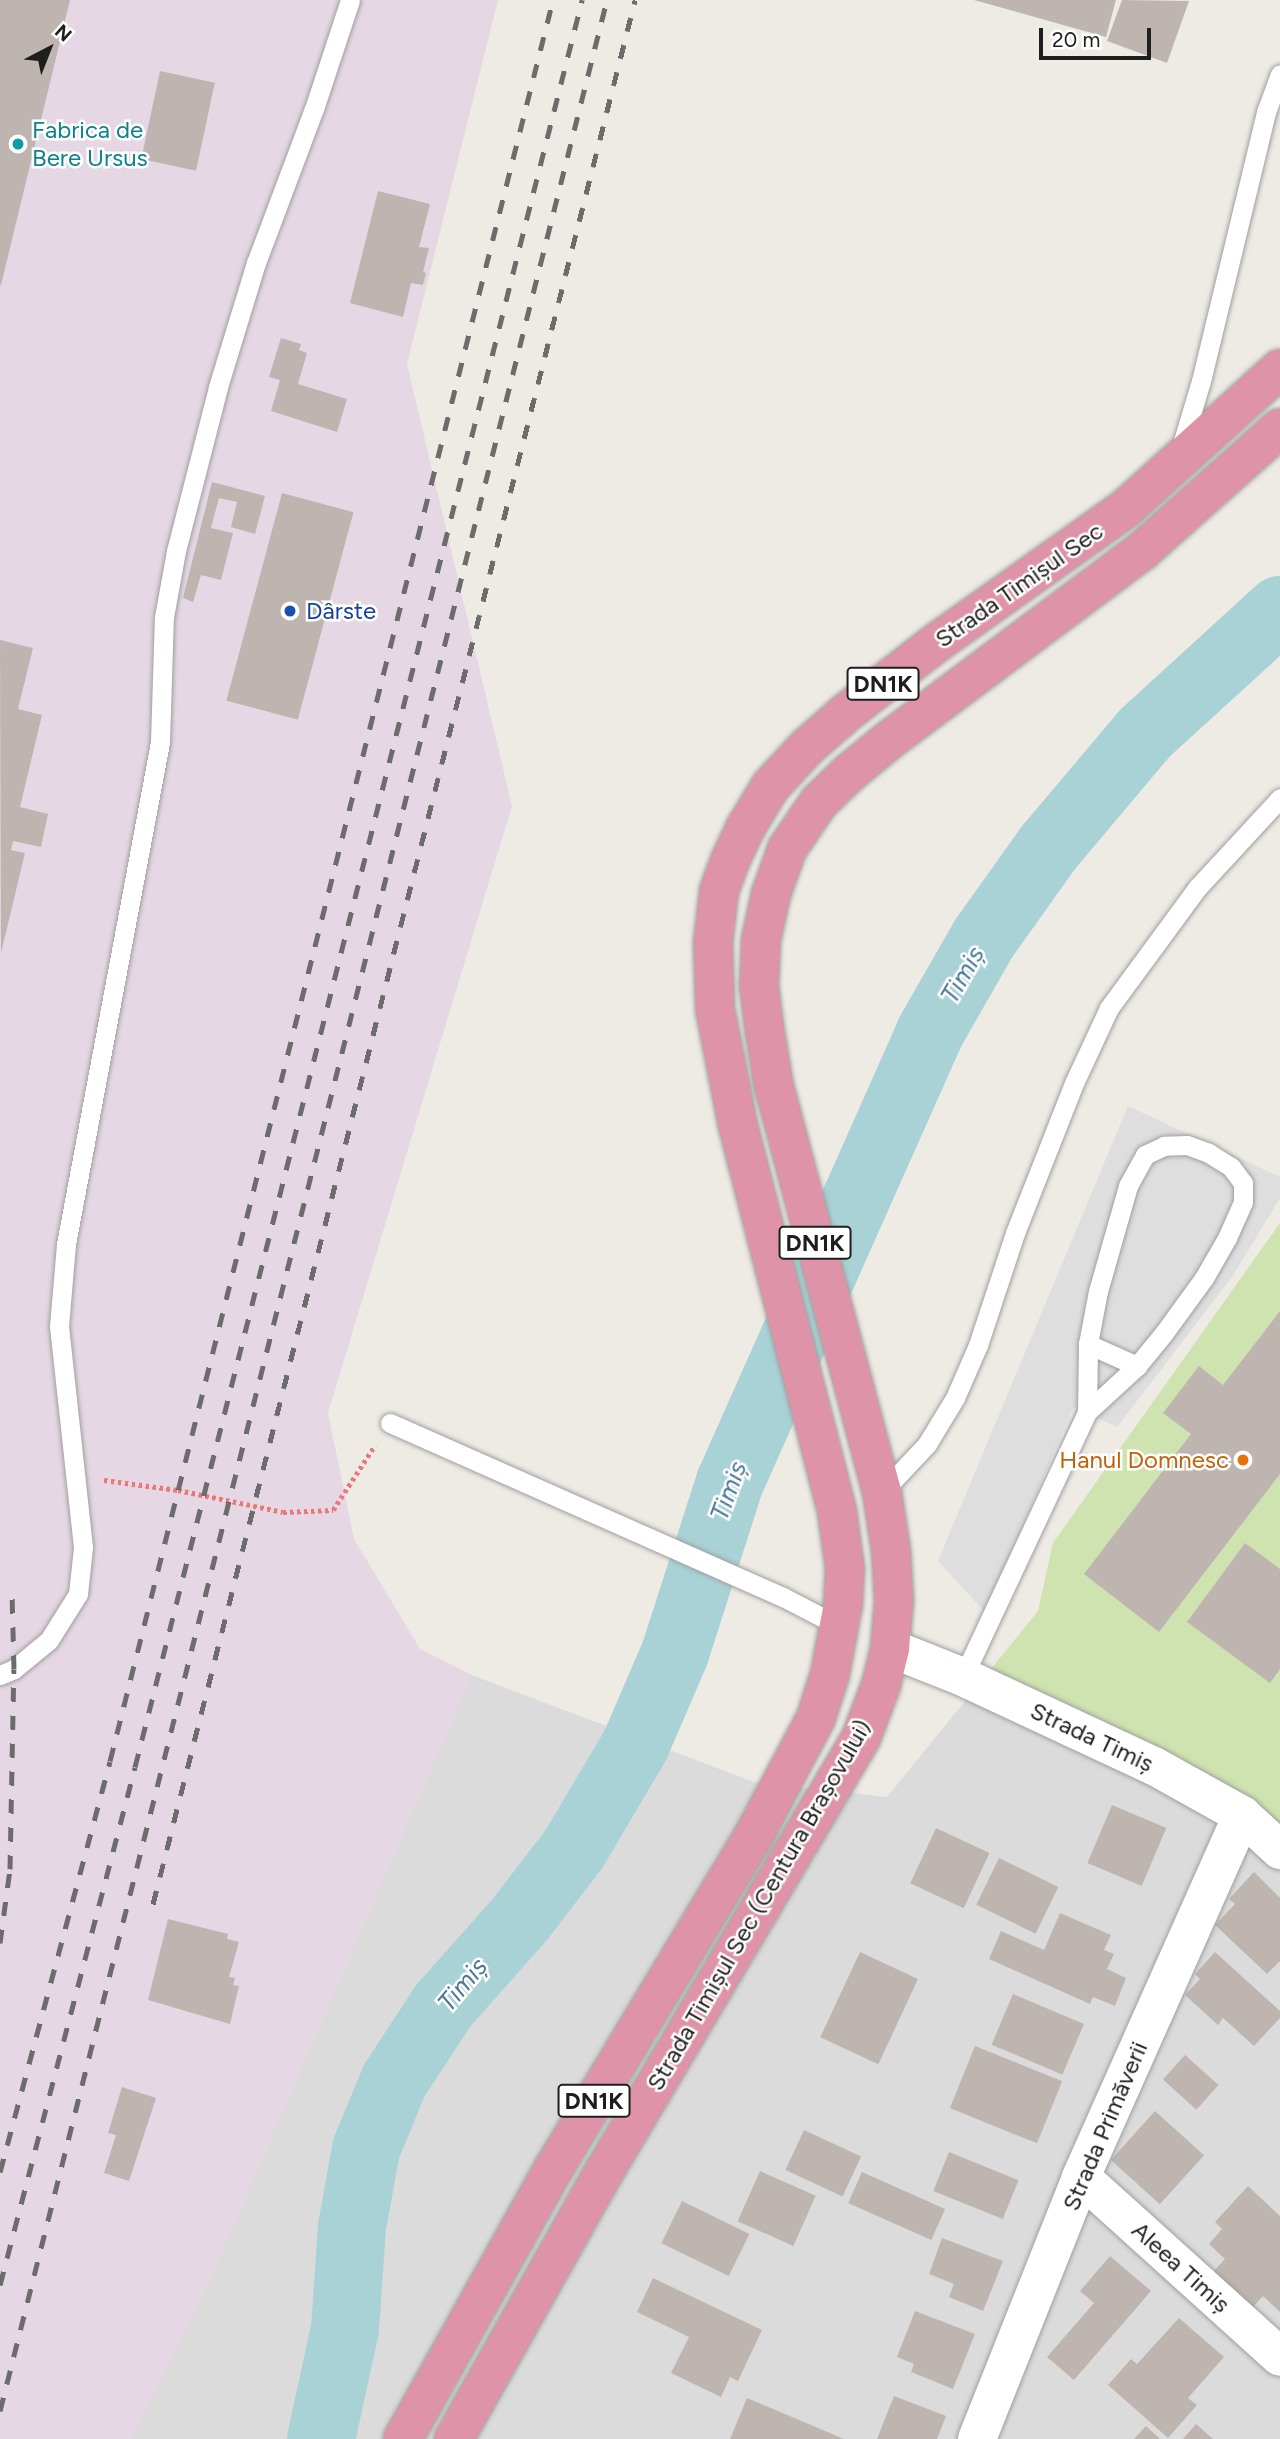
<!DOCTYPE html>
<html>
<head>
<meta charset="utf-8">
<style>
  body { margin:0 }
  #map { position:relative; width:1280px; height:2439px; overflow:hidden; background:#eeeae4; font-family:Figtree,sans-serif }
  div>[style] { position:absolute }
  .residential>* { inset:0; background:#dcdbdb }
  .industrial>* { inset:0; background:#e6d7e5 }
  .grass>* { inset:0; background:#cee3af }
  .parking>* { inset:0; background:#dedede }
  .river>* { height:68px; margin:-34px; padding:0 34px; transform-origin:34px; border-radius:34px; background:#a9d2d7 }
  .building>* { inset:0; background:#beb5b1; transform-origin:0 0 }
  .path>* { height:4.5px; margin-top:-2.25px; transform-origin:0; background:repeating-linear-gradient(90deg,#ec7777 0 3.5px,transparent 0 7px) }
  .roads { filter:drop-shadow(0 0 2px #9f9f9f) drop-shadow(0 0 2px #9f9f9f) }
  .lane>* { height:19px; margin:-9.5px; padding:0 9.5px; transform-origin:9.5px; border-radius:9.5px; background:#fff }
  .street>* { height:38px; margin:-19px; padding:0 19px; transform-origin:19px; border-radius:19px; background:#fff }
  .highway>* { height:38px; margin:-19px; padding:0 19px; transform-origin:19px; border-radius:19px; background:#de93a9 }
  .rail>* { height:5px; margin-top:-2.5px; transform-origin:0; background:repeating-linear-gradient(90deg,#6c6c6c 0 14px,transparent 0 28px) }
  .dots>* { width:19px; height:19px; translate:-50% -50%; box-sizing:border-box; border:4px solid #fff; border-radius:50% }
  span { translate:-50% -50%; white-space:nowrap; text-align:center; line-height:1.15; -webkit-text-stroke:5px #fff; paint-order:stroke }
  .shield-label span { padding:2px 5px; background:#fff; border:2px solid; border-radius:5px; -webkit-text-stroke-width:0 }
  .shield-label { font-size:23px; color:#1e1e1e; font-weight:700 }
  .culture-label { font-size:24px; color:#0d838f }
  .left { translate:0 -50%; text-align:left }
  .street-label { font-size:24px; color:#1e1e1e }
  .transit-label { font-size:24px; color:#164399 }
  .food-label { font-size:24px; color:#c56008 }
  .right { translate:-100% -50%; text-align:right }
  .water-label { font-size:26px; color:#4c7895; font-style:italic }
  .north { position:absolute; left:14px; top:14px; width:70px; height:70px; -webkit-text-stroke:5px #fff; paint-order:stroke; rotate:42deg; font-size:19px; font-weight:700; line-height:28px; text-align:center; color:#1e1e1e }
  .north::after { content:''; display:block; margin:auto; width:24px; height:32px; background:#1e1e1e; clip-path:polygon(50% 0,100% 100%,50% 72%,0 100%) }
  .scale { position:absolute; left:1039px; top:28px; width:112px; height:32px; box-sizing:border-box; border:4px solid #1e1e1e; border-top:0; padding-left:9px; font-size:21px; line-height:24px; white-space:nowrap; color:#1e1e1e; -webkit-text-stroke:5px #fff; paint-order:stroke }
</style>
</head>
<body>
<div id="map">
  <div class="residential">
    <i style="clip-path:polygon(0 1464px,472px 1675px,754px 1782px,887px 1797px,991px 1669px,1253px 1799px,1280px 1824px,1280px 2439px,0 2439px)"></i>
  </div>
  <div class="industrial">
    <i style="clip-path:polygon(0 0,498px 0,407px 364px,512px 806px,328px 1413px,354px 1539px,420px 1649px,472px 1675px,199px 2305px,132px 2439px,0 2439px)"></i>
  </div>
  <div class="grass">
    <i style="clip-path:polygon(1280px 1223px,1280px 1824px,1253px 1799px,991px 1669px,1038px 1611px,1053px 1543px)"></i>
  </div>
  <div class="parking">
    <i style="clip-path:polygon(1128px 1106px,1280px 1177px,1280px 1198px,1232px 1277px,1117px 1427px,1073px 1407px,986px 1613px,938px 1561px)"></i>
  </div>
  <div class="river">
    <i style="left:321px;top:2439px;width:113px;rotate:-77.7deg"></i>
    <i style="left:345px;top:2329px;width:102px;rotate:-86.1deg"></i>
    <i style="left:352px;top:2227px;width:79px;rotate:-79.8deg"></i>
    <i style="left:366px;top:2149px;width:74px;rotate:-67.6deg"></i>
    <i style="left:394px;top:2081px;width:90px;rotate:-56.8deg"></i>
    <i style="left:443px;top:2006px;width:118px;rotate:-48.4deg"></i>
    <i style="left:521px;top:1918px;width:87px;rotate:-52.5deg"></i>
    <i style="left:574px;top:1849px;width:120px;rotate:-59.4deg"></i>
    <i style="left:635px;top:1746px;width:101px;rotate:-66.7deg"></i>
    <i style="left:675px;top:1653px;width:180px;rotate:-72.2deg"></i>
    <i style="left:730px;top:1482px;width:490px;rotate:-66deg"></i>
    <i style="left:929px;top:1034px;width:111px;rotate:-60.2deg"></i>
    <i style="left:984px;top:938px;width:112px;rotate:-54.5deg"></i>
    <i style="left:1049px;top:847px;width:148px;rotate:-49.9deg"></i>
    <i style="left:1144px;top:734px;width:184px;rotate:-42.4deg"></i>
  </div>
  <div class="building">
    <i style="clip-path:polygon(0 0,70px 0,1px 285px,0 285px)"></i>
    <i style="clip-path:polygon(974px 0,1116px 0,1106px 37px)"></i>
    <i style="clip-path:polygon(1122px 0,1189px 1px,1167px 63px,1107px 41px)"></i>
    <i style="left:160px;top:71px;width:56px;height:90px;rotate:12deg"></i>
    <i style="clip-path:polygon(378px 191px,430px 204px,419px 247px,429px 248px,423px 272px,426px 273px,423px 285px,411px 283px,403px 317px,350px 303px)"></i>
    <i style="clip-path:polygon(281px 338px,301px 344px,299px 350px,307px 353px,298px 384px,347px 399px,337px 432px,271px 411px,280px 380px,269px 377px)"></i>
    <i style="clip-path:polygon(212px 482px,265px 496px,255px 534px,231px 527px,237px 502px,219px 498px,211px 528px,233px 533px,221px 580px,201px 575px,193px 602px,183px 598px)"></i>
    <i style="left:282px;top:493px;width:74px;height:215px;rotate:15deg"></i>
    <i style="clip-path:polygon(0 640px,33px 648px,18px 709px,42px 715px,20px 807px,48px 814px,41px 847px,13px 841px,11px 850px,25px 853px,1px 953px)"></i>
    <i style="clip-path:polygon(1280px 1311px,1280px 1474px,1159px 1632px,1084px 1574px,1191px 1434px,1163px 1413px,1199px 1366px,1223px 1385px)"></i>
    <i style="clip-path:polygon(1245px 1543px,1280px 1569px,1280px 1669px,1270px 1683px,1187px 1622px)"></i>
    <i style="left:1112px;top:1805px;width:59px;height:63px;rotate:23deg"></i>
    <i style="left:936px;top:1828px;width:59px;height:61px;rotate:25deg"></i>
    <i style="left:999px;top:1858px;width:66px;height:52px;rotate:26deg"></i>
    <i style="clip-path:polygon(1254px 1872px,1280px 1898px,1280px 1961px,1267px 1974px,1215px 1925px,1235px 1904px,1229px 1899px)"></i>
    <i style="clip-path:polygon(1060px 1913px,1111px 1935px,1104px 1950px,1114px 1954px,1107px 1969px,1126px 1978px,1115px 2006px,1093px 1997px,1090px 2004px,989px 1959px,1001px 1931px,1044px 1950px)"></i>
    <i style="clip-path:polygon(168px 1919px,228px 1934px,227px 1939px,239px 1942px,229px 1977px,235px 1978px,233px 1985px,239px 1986px,230px 2024px,148px 2000px)"></i>
    <i style="left:860px;top:1952px;width:64px;height:94px;rotate:25deg"></i>
    <i style="clip-path:polygon(1215px 1952px,1280px 2011px,1280px 2018px,1254px 2046px,1223px 2018px,1218px 2025px,1185px 1995px,1200px 1979px,1195px 1974px)"></i>
    <i style="left:1013px;top:1994px;width:77px;height:55px;rotate:23deg"></i>
    <i style="left:975px;top:2046px;width:94px;height:67px;rotate:22deg"></i>
    <i style="left:1185px;top:2055px;width:45px;height:33px;rotate:42deg"></i>
    <i style="clip-path:polygon(122px 2087px,156px 2098px,129px 2181px,104px 2173px,116px 2135px,108px 2133px)"></i>
    <i style="left:1155px;top:2111px;width:66px;height:66px;rotate:42deg"></i>
    <i style="left:804px;top:2130px;width:63px;height:44px;rotate:25deg"></i>
    <i style="left:949px;top:2152px;width:75px;height:42px;rotate:22deg"></i>
    <i style="left:760px;top:2171px;width:61px;height:55px;rotate:24deg"></i>
    <i style="left:862px;top:2172px;width:91px;height:34px;rotate:24deg"></i>
    <i style="clip-path:polygon(1248px 2186px,1280px 2216px,1280px 2312px,1263px 2296px,1251px 2309px,1212px 2273px,1225px 2259px,1209px 2244px,1222px 2229px,1215px 2222px)"></i>
    <i style="left:682px;top:2201px;width:75px;height:47px;rotate:26deg"></i>
    <i style="clip-path:polygon(942px 2238px,1003px 2261px,983px 2311px,949px 2297px,954px 2284px,929px 2274px)"></i>
    <i style="clip-path:polygon(1110px 2256px,1151px 2291px,1074px 2380px,1047px 2357px,1094px 2303px,1080px 2291px)"></i>
    <i style="clip-path:polygon(653px 2278px,762px 2330px,738px 2381px,730px 2377px,721px 2397px,671px 2373px,689px 2337px,637px 2312px)"></i>
    <i style="clip-path:polygon(915px 2311px,975px 2334px,953px 2389px,911px 2372px,914px 2364px,897px 2357px)"></i>
    <i style="clip-path:polygon(1179px 2318px,1224px 2357px,1188px 2398px,1197px 2405px,1168px 2438px,1108px 2385px,1131px 2359px,1137px 2364px)"></i>
    <i style="clip-path:polygon(894px 2396px,946px 2416px,937px 2439px,877px 2439px)"></i>
    <i style="clip-path:polygon(747px 2398px,844px 2439px,730px 2439px)"></i>
    <i style="clip-path:polygon(1196px 2424px,1213px 2439px,1183px 2439px)"></i>
    <i style="clip-path:polygon(1146px 2426px,1160px 2439px,1134px 2439px)"></i>
  </div>
  <div class="path">
    <i style="left:104px;top:1480px;width:75px;rotate:7.7deg"></i>
    <i style="left:178px;top:1490px;width:107px;rotate:11.8deg"></i>
    <i style="left:283px;top:1512px;width:50px;rotate:-2.3deg"></i>
    <i style="left:333px;top:1510px;width:77px;rotate:-57.1deg"></i>
  </div>
  <div class="roads">
    <div class="lane">
      <i style="left:1180px;top:451px;width:73px;rotate:-73.3deg"></i>
      <i style="left:1201px;top:381px;width:277px;rotate:-76.4deg"></i>
      <i style="left:1266px;top:112px;width:40px;rotate:-69.8deg"></i>
      <i style="left:1088px;top:1344px;width:54px;rotate:24.2deg"></i>
      <i style="left:390px;top:1423px;width:430px;rotate:23.9deg"></i>
      <i style="left:783px;top:1597px;width:63px;rotate:27.4deg"></i>
      <i style="left:882px;top:1492px;width:66px;rotate:-46.8deg"></i>
      <i style="left:927px;top:1444px;width:54px;rotate:-58.7deg"></i>
      <i style="left:955px;top:1398px;width:58px;rotate:-66.5deg"></i>
      <i style="left:978px;top:1345px;width:118px;rotate:-71.7deg"></i>
      <i style="left:1015px;top:1233px;width:163px;rotate:-68.5deg"></i>
      <i style="left:1075px;top:1081px;width:81px;rotate:-65deg"></i>
      <i style="left:1109px;top:1008px;width:150px;rotate:-53.7deg"></i>
      <i style="left:1198px;top:887px;width:121px;rotate:-47.3deg"></i>
      <i style="left:0;top:1675px;width:15px;rotate:-23deg"></i>
      <i style="left:14px;top:1669px;width:45px;rotate:-39.6deg"></i>
      <i style="left:49px;top:1640px;width:54px;rotate:-57.8deg"></i>
      <i style="left:78px;top:1594px;width:47px;rotate:-83.9deg"></i>
      <i style="left:83px;top:1547px;width:222px;rotate:-96.2deg"></i>
      <i style="left:59px;top:1326px;width:82px;rotate:-85.1deg"></i>
      <i style="left:66px;top:1244px;width:511px;rotate:-79.39deg"></i>
      <i style="left:160px;top:742px;width:125px;rotate:-88.2deg"></i>
      <i style="left:164px;top:617px;width:67px;rotate:-79.7deg"></i>
      <i style="left:176px;top:551px;width:169px;rotate:-75.6deg"></i>
      <i style="left:218px;top:387px;width:130px;rotate:-73deg"></i>
      <i style="left:256px;top:263px;width:165px;rotate:-69.4deg"></i>
      <i style="left:314px;top:109px;width:115px;rotate:-71.7deg"></i>
      <i style="left:963px;top:1677px;width:293px;rotate:-64.9deg"></i>
      <i style="left:1087px;top:1412px;width:68px;rotate:-42.6deg"></i>
      <i style="left:1137px;top:1366px;width:43px;rotate:-50.7deg"></i>
      <i style="left:1164px;top:1333px;width:68px;rotate:-54deg"></i>
      <i style="left:1204px;top:1278px;width:46px;rotate:-60.1deg"></i>
      <i style="left:1227px;top:1238px;width:39px;rotate:-66deg"></i>
      <i style="left:1243px;top:1202px;width:19px;rotate:-90deg"></i>
      <i style="left:1243px;top:1183px;width:20px;rotate:-127deg"></i>
      <i style="left:1231px;top:1167px;width:26px;rotate:-148deg"></i>
      <i style="left:1209px;top:1153px;width:23px;rotate:-160deg"></i>
      <i style="left:1187px;top:1145px;width:23px;rotate:178deg"></i>
      <i style="left:1164px;top:1146px;width:21px;rotate:155deg"></i>
      <i style="left:1145px;top:1155px;width:35px;rotate:119deg"></i>
      <i style="left:1128px;top:1186px;width:109px;rotate:105.9deg"></i>
      <i style="left:1098px;top:1291px;width:54px;rotate:100.7deg"></i>
      <i style="left:1088px;top:1344px;width:68px;rotate:90.8deg"></i>
    </div>
    <div class="street">
      <i style="left:890px;top:1648px;width:79px;rotate:21.7deg"></i>
      <i style="left:963px;top:1677px;width:211px;rotate:25deg"></i>
      <i style="left:1154px;top:1766px;width:101px;rotate:29.1deg"></i>
      <i style="left:1242px;top:1815px;width:52px;rotate:42.6deg"></i>
      <i style="left:1081px;top:2177px;width:268px;rotate:42.1deg"></i>
      <i style="left:977px;top:2439px;width:282px;rotate:-68.3deg"></i>
      <i style="left:1081px;top:2177px;width:396px;rotate:-66deg"></i>
    </div>
    <div class="highway">
      <i style="left:403px;top:2439px;width:310px;rotate:-60.9deg"></i>
      <i style="left:554px;top:2168px;width:388px;rotate:-59deg"></i>
      <i style="left:754px;top:1835px;width:132px;rotate:-62.1deg"></i>
      <i style="left:816px;top:1718px;width:46px;rotate:-72.3deg"></i>
      <i style="left:830px;top:1674px;width:71px;rotate:-79.5deg"></i>
      <i style="left:843px;top:1604px;width:35px;rotate:-87deg"></i>
      <i style="left:845px;top:1569px;width:59px;rotate:-97.9deg"></i>
      <i style="left:837px;top:1511px;width:398px;rotate:-104.4deg"></i>
      <i style="left:738px;top:1126px;width:119px;rotate:-101.1deg"></i>
      <i style="left:715px;top:1009px;width:66px;rotate:-91.7deg"></i>
      <i style="left:713px;top:943px;width:52px;rotate:-83.4deg"></i>
      <i style="left:719px;top:891px;width:32px;rotate:-70deg"></i>
      <i style="left:730px;top:861px;width:38px;rotate:-65deg"></i>
      <i style="left:746px;top:827px;width:47px;rotate:-59deg"></i>
      <i style="left:770px;top:787px;width:53px;rotate:-47.3deg"></i>
      <i style="left:806px;top:748px;width:55px;rotate:-41.3deg"></i>
      <i style="left:847px;top:712px;width:116px;rotate:-37.7deg"></i>
      <i style="left:939px;top:641px;width:228px;rotate:-35.4deg"></i>
      <i style="left:1125px;top:509px;width:209px;rotate:-42.1deg"></i>
      <i style="left:454px;top:2439px;width:295px;rotate:-60.7deg"></i>
      <i style="left:598px;top:2182px;width:516px;rotate:-59.36deg"></i>
      <i style="left:861px;top:1738px;width:57px;rotate:-69.3deg"></i>
      <i style="left:881px;top:1685px;width:38px;rotate:-76deg"></i>
      <i style="left:890px;top:1648px;width:48px;rotate:-85.2deg"></i>
      <i style="left:894px;top:1600px;width:49px;rotate:-93.5deg"></i>
      <i style="left:891px;top:1551px;width:60px;rotate:-98.7deg"></i>
      <i style="left:882px;top:1492px;width:419px;rotate:-104.9deg"></i>
      <i style="left:774px;top:1087px;width:62px;rotate:-99.3deg"></i>
      <i style="left:764px;top:1026px;width:39px;rotate:-97deg"></i>
      <i style="left:759px;top:987px;width:47px;rotate:-87.6deg"></i>
      <i style="left:761px;top:940px;width:47px;rotate:-77.7deg"></i>
      <i style="left:771px;top:894px;width:48px;rotate:-70.4deg"></i>
      <i style="left:787px;top:849px;width:57px;rotate:-55.8deg"></i>
      <i style="left:819px;top:802px;width:40px;rotate:-44deg"></i>
      <i style="left:848px;top:774px;width:52px;rotate:-39.5deg"></i>
      <i style="left:888px;top:741px;width:316px;rotate:-36.8deg"></i>
      <i style="left:1141px;top:552px;width:186px;rotate:-41.7deg"></i>
    </div>
  </div>
  <div class="rail">
    <i style="left:153px;top:1904px;width:1964px;rotate:-75.79deg"></i>
    <i style="left:0;top:1943px;width:75px;rotate:-82.3deg"></i>
    <i style="left:10px;top:1869px;width:200px;rotate:-88.9deg"></i>
    <i style="left:14px;top:1669px;width:79px;rotate:-91.5deg"></i>
    <i style="left:0;top:2172px;width:425px;rotate:-75deg"></i>
    <i style="left:110px;top:1761px;width:1816px;rotate:-75.88deg"></i>
    <i style="left:0;top:2285px;width:535px;rotate:-75.39deg"></i>
    <i style="left:135px;top:1767px;width:1823px;rotate:-75.8deg"></i>
    <i style="left:0;top:2411px;width:2486px;rotate:-75.87deg"></i>
  </div>
  <div class="dots">
    <i style="left:18px;top:144px;background:#0f9aa8"></i>
    <i style="left:290px;top:611px;background:#1a4fb4"></i>
    <i style="left:1243px;top:1460px;background:#e8710a"></i>
  </div>
  <div class="shield-label">
    <span style="left:883px;top:684px">DN1K</span>
    <span style="left:815px;top:1243px">DN1K</span>
    <span style="left:594px;top:2101px">DN1K</span>
  </div>
  <div class="culture-label">
    <span class="left" style="left:32px;top:144px">Fabrica de<br>Bere Ursus</span>
  </div>
  <div class="street-label">
    <span style="left:1019px;top:585px;rotate:-35deg">Strada Timișul Sec</span>
    <span style="left:1092px;top:1737px;rotate:25deg">Strada Timiș</span>
    <span style="left:759px;top:1905px;rotate:-60deg">Strada Timișul Sec (Centura Brașovului)</span>
    <span style="left:1105px;top:2126px;rotate:-67deg">Strada Primăverii</span>
    <span style="left:1181px;top:2267px;rotate:42deg">Aleea Timiș</span>
  </div>
  <div class="transit-label">
    <span class="left" style="left:306px;top:611px">Dârste</span>
  </div>
  <div class="food-label">
    <span class="right" style="left:1229px;top:1460px">Hanul Domnesc</span>
  </div>
  <div class="water-label">
    <span style="left:963px;top:975px;rotate:-60deg">Timiș</span>
    <span style="left:729px;top:1491px;rotate:-70deg">Timiș</span>
    <span style="left:463px;top:1985px;rotate:-50deg">Timiș</span>
  </div>
  <div class="north">N</div>
  <div class="scale">20 m</div>
</div>
</body>
</html>
